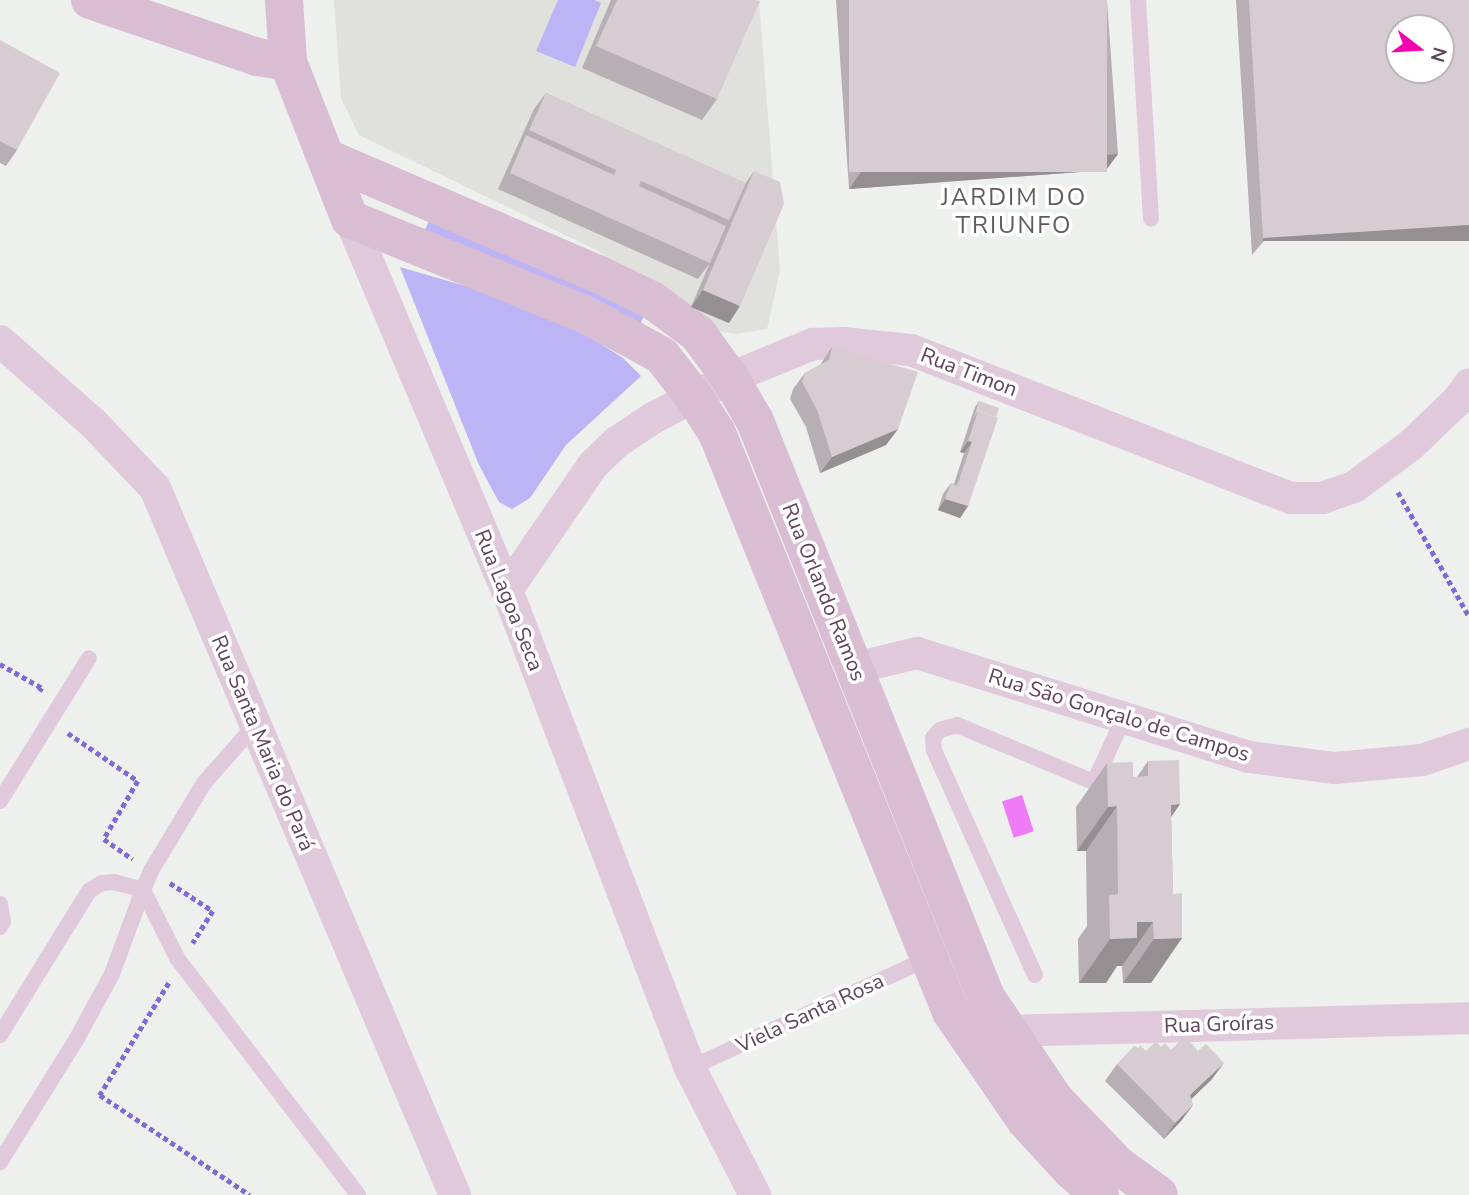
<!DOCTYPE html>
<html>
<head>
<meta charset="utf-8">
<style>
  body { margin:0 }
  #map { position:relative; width:1469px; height:1195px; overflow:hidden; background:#edf0ec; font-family:"Nunito Sans",sans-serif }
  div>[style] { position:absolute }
  .education>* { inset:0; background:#e0e1dd }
  .green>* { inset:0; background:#bcb4f4; transform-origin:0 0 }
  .water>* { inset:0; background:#ef7cf6; transform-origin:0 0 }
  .path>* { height:4.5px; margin-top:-2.25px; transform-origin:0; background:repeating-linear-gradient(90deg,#8369d6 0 5px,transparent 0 8.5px) }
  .lane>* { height:16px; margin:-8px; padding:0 8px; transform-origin:8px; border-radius:8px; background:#dfc9db }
  .street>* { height:32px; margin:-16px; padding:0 16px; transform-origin:16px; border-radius:16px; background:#dfc9db }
  .secondary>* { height:38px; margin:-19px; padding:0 19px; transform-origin:19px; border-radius:19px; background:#d9bdd2 }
  .wall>* { inset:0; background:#b8afb4 }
  .shaded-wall>* { inset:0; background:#968f92; transform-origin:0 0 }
  .building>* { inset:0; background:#d6ccd1; transform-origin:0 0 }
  span { translate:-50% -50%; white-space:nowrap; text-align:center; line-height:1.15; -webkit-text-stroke:7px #fff; paint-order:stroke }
  .street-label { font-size:21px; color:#5d4357 }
  .quarter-label { font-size:24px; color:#635960; letter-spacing:2px }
  .north { position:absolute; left:1385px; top:14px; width:70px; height:70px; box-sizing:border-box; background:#fff; border:2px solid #beb4bc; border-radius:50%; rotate:107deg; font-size:19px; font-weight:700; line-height:28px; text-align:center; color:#5d4357 }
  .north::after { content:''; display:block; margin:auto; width:24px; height:32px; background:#f303ad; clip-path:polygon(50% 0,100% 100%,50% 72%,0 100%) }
</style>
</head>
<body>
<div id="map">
  <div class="education">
    <i style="clip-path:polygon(334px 0,759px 0,780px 271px,767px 329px,737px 334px,721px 332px,598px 251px,359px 135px,341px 98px)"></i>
  </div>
  <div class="green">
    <i style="clip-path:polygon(558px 0,594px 0,601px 3px,575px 67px,536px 51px)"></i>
    <i style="left:432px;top:214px;width:235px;height:22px;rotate:24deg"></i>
    <i style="clip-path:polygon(400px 267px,479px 290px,575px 328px,623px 358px,641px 376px,566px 445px,530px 498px,512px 509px,499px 502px,479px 465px)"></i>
  </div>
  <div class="water">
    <i style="left:1022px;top:795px;width:38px;height:21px;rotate:72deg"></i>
  </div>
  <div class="path">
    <i style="left:1398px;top:492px;width:143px;rotate:60.2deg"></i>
    <i style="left:0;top:664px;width:48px;rotate:29.7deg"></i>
    <i style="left:42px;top:688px;width:4px;rotate:124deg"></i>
    <i style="left:68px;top:733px;width:85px;rotate:34.4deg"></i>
    <i style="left:138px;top:781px;width:67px;rotate:120.4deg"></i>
    <i style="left:104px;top:839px;width:35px;rotate:35deg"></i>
    <i style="left:170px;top:883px;width:51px;rotate:33.1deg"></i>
    <i style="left:213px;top:911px;width:38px;rotate:122deg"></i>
    <i style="left:169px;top:983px;width:132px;rotate:121.6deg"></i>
    <i style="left:100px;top:1095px;width:180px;rotate:33.7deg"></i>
  </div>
  <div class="lane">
    <i style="left:1138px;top:0;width:219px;rotate:86.6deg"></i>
    <i style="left:255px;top:725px;width:77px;rotate:131.3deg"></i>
    <i style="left:204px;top:783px;width:103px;rotate:121.1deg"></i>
    <i style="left:151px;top:871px;width:21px;rotate:113deg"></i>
    <i style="left:143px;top:890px;width:76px;rotate:63.4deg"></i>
    <i style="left:177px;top:958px;width:298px;rotate:52.6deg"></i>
    <i style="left:0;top:801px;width:168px;rotate:-58.1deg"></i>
    <i style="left:0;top:904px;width:18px;rotate:81deg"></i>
    <i style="left:3px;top:922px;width:6px;rotate:121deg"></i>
    <i style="left:1035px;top:975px;width:247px;rotate:-114.2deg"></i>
    <i style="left:934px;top:750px;width:12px;rotate:-95deg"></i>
    <i style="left:933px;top:738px;width:11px;rotate:-49deg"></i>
    <i style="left:940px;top:730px;width:18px;rotate:-16deg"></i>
    <i style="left:957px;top:725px;width:148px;rotate:22.6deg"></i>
    <i style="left:1094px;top:782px;width:71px;rotate:-64.9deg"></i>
    <i style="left:0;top:1035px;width:169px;rotate:-58.3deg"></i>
    <i style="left:89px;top:891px;width:15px;rotate:-32deg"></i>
    <i style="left:102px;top:883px;width:12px;rotate:-5deg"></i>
    <i style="left:114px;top:882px;width:30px;rotate:15deg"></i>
    <i style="left:143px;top:890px;width:90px;rotate:110.3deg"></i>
    <i style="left:112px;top:974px;width:75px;rotate:118.6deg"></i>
    <i style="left:76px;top:1040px;width:144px;rotate:121.9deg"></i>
    <i style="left:690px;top:1068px;width:263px;rotate:-24.7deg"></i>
  </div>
  <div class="street">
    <i style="left:350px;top:219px;width:403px;rotate:67.1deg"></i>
    <i style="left:507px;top:590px;width:512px;rotate:69.05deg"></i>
    <i style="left:690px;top:1068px;width:143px;rotate:62.9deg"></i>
    <i style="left:0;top:341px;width:125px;rotate:41.4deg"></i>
    <i style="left:94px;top:424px;width:88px;rotate:46.4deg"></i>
    <i style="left:155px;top:488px;width:768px;rotate:67.01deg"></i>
    <i style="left:507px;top:590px;width:152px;rotate:-55.5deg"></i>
    <i style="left:593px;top:465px;width:33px;rotate:-44deg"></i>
    <i style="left:617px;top:442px;width:43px;rotate:-33.7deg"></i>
    <i style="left:653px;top:418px;width:87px;rotate:-27.5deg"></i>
    <i style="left:730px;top:378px;width:90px;rotate:-22.3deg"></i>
    <i style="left:813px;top:344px;width:30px;rotate:-2deg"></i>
    <i style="left:843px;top:343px;width:68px;rotate:5.9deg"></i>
    <i style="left:911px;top:350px;width:408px;rotate:21.3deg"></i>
    <i style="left:1291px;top:498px;width:31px"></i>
    <i style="left:1322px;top:498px;width:34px;rotate:-19deg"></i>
    <i style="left:1354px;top:487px;width:71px;rotate:-36.4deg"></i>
    <i style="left:1411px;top:445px;width:65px;rotate:-43.8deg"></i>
    <i style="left:1458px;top:400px;width:19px;rotate:-54deg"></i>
    <i style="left:855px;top:668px;width:64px;rotate:-13.6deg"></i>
    <i style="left:917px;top:653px;width:348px;rotate:17.4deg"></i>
    <i style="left:1249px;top:757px;width:87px;rotate:7.3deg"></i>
    <i style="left:1335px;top:768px;width:87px;rotate:-5.3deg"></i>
    <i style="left:1422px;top:760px;width:50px;rotate:-18.8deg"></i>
    <i style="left:990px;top:1040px;width:21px;rotate:-25deg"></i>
    <i style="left:1009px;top:1031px;width:460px;rotate:-1.6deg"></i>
  </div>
  <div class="secondary">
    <i style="left:90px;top:0;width:176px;rotate:18.8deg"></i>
    <i style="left:257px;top:57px;width:31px;rotate:9deg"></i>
    <i style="left:284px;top:0;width:62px;rotate:86.3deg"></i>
    <i style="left:288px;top:62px;width:169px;rotate:68.5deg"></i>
    <i style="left:350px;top:219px;width:250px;rotate:22.1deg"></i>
    <i style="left:582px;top:313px;width:52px;rotate:27.6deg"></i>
    <i style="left:628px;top:337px;width:39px;rotate:29deg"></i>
    <i style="left:662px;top:356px;width:52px;rotate:52deg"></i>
    <i style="left:694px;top:397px;width:43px;rotate:57.4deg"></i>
    <i style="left:717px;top:433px;width:624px;rotate:67.99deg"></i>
    <i style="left:951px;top:1012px;width:132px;rotate:55.5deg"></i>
    <i style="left:1026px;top:1121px;width:68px;rotate:47.4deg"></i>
    <i style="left:1072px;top:1171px;width:37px;rotate:41deg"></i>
    <i style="left:327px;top:158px;width:295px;rotate:23.2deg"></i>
    <i style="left:598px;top:274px;width:60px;rotate:25.7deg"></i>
    <i style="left:652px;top:300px;width:57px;rotate:36.5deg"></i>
    <i style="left:698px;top:334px;width:54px;rotate:54deg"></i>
    <i style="left:730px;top:378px;width:50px;rotate:59.8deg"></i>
    <i style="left:755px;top:421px;width:621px;rotate:68.15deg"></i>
    <i style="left:986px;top:997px;width:125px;rotate:56.1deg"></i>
    <i style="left:1056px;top:1101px;width:91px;rotate:45.9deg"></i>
    <i style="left:1119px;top:1166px;width:49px;rotate:35.9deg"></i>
  </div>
  <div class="wall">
    <i style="clip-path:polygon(611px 0,756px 0,717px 99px,702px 120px,582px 68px)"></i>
    <i style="clip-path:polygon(836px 0,1107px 0,1118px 154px,1106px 170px,849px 189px)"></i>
    <i style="clip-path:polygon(1236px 0,1469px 0,1252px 255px)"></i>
    <i style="clip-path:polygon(0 40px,17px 150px,6px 166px,0 163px)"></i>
    <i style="clip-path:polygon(546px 93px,745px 184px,754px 171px,729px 323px,691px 307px,720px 239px,710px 263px,698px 279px,498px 189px,534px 109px)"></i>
    <i style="clip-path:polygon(832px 347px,898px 429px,886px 445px,820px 473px,806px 427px,790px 399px,793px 389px,805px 373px,820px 365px)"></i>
    <i style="clip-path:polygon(979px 401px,968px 506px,960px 518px,938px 510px,943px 494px,951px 483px,954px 484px,964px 453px,960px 452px,975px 407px)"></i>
    <i style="clip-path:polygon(1148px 761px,1180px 804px,1171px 817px,1173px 894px,1182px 938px,1151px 983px,1123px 983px,1122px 966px,1117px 966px,1106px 983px,1079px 983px,1078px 939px,1087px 926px,1086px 851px,1077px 851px,1076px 807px,1107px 763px,1133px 777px,1137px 777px)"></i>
    <i style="clip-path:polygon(1161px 1047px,1171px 1050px,1212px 1079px,1191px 1099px,1193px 1105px,1181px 1121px,1164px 1139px,1105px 1081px,1117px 1064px,1146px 1051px)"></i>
  </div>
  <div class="shaded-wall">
    <i style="clip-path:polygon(1118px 154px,1106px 170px,849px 189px,861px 172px)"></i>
    <i style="left:1469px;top:225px;width:16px;height:206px;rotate:90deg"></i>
    <i style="clip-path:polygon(703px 290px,740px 306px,729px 323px,691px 307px)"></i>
    <i style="clip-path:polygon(898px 429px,886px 445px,820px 473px,832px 457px)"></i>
    <i style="clip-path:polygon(968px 441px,972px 442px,964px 453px,960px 452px)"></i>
    <i style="clip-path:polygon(945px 499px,968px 506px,960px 518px,938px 510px)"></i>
    <i style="clip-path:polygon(1180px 804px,1149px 849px,1171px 805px)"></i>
    <i style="clip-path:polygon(1117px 806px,1086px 851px,1077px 851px,1108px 807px)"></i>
    <i style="clip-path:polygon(1137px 922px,1153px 922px,1122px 966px,1117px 966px,1106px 983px,1079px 983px,1110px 939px)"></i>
    <i style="clip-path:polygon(1182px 938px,1151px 983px,1123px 983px,1154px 939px)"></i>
    <i style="clip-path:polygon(1224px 1063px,1212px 1079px,1178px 1112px,1190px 1095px)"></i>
    <i style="clip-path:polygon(1193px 1105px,1181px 1121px,1164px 1139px,1175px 1123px)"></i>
  </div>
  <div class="building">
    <i style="clip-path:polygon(617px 0,756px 0,760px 1px,717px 99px,596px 46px)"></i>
    <i style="left:849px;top:0;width:258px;height:172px"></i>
    <i style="clip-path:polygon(evenodd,1249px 0,1469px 0,1469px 225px,1263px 238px,1249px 0,1399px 28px,1441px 28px,1441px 70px,1399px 70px,1399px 28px)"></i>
    <i style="clip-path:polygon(0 40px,60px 73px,17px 150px,0 141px)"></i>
    <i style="clip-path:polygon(546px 93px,746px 183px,729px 220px,641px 181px,639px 186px,726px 226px,710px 263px,510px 173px,526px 135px,614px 175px,616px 170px,529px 130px)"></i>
    <i style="clip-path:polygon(754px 171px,780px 182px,784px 204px,740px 306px,703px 290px)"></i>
    <i style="clip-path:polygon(832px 347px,918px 372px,898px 429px,832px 457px,817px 410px,802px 382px,805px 373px,829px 360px)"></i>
    <i style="clip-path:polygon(979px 401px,999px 408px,996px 417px,978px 411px,974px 417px)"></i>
    <i style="clip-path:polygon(978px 411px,998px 418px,968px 506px,945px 499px,951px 483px,957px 486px,972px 442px,968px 441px)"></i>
    <i style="clip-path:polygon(1179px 760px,1180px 804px,1171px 805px,1173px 894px,1182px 893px,1182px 938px,1154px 939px,1153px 922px,1137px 922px,1137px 938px,1110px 939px,1109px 895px,1118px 894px,1117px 806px,1108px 807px,1107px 763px,1133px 762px,1133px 777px,1148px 776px,1148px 761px)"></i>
    <i style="clip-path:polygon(1185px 1036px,1198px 1051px,1206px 1044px,1224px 1063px,1190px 1095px,1193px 1105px,1175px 1123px,1117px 1064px,1134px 1046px,1139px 1048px,1140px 1045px,1146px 1051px,1156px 1041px,1161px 1047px,1165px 1043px,1171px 1050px)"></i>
  </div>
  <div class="street-label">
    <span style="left:969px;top:372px;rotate:21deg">Rua Timon</span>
    <span style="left:824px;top:592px;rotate:68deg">Rua Orlando Ramos</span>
    <span style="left:509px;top:600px;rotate:68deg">Rua Lagoa Seca</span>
    <span style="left:1119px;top:715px;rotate:17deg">Rua São Gonçalo de Campos</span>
    <span style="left:263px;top:743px;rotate:67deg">Rua Santa Maria do Pará</span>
    <span style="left:810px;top:1013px;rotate:-25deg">Viela Santa Rosa</span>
    <span style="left:1219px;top:1024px;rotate:-2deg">Rua Groíras</span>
  </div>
  <div class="quarter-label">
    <span style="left:1014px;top:212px">JARDIM DO<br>TRIUNFO</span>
  </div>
  <div class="north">N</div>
</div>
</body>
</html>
